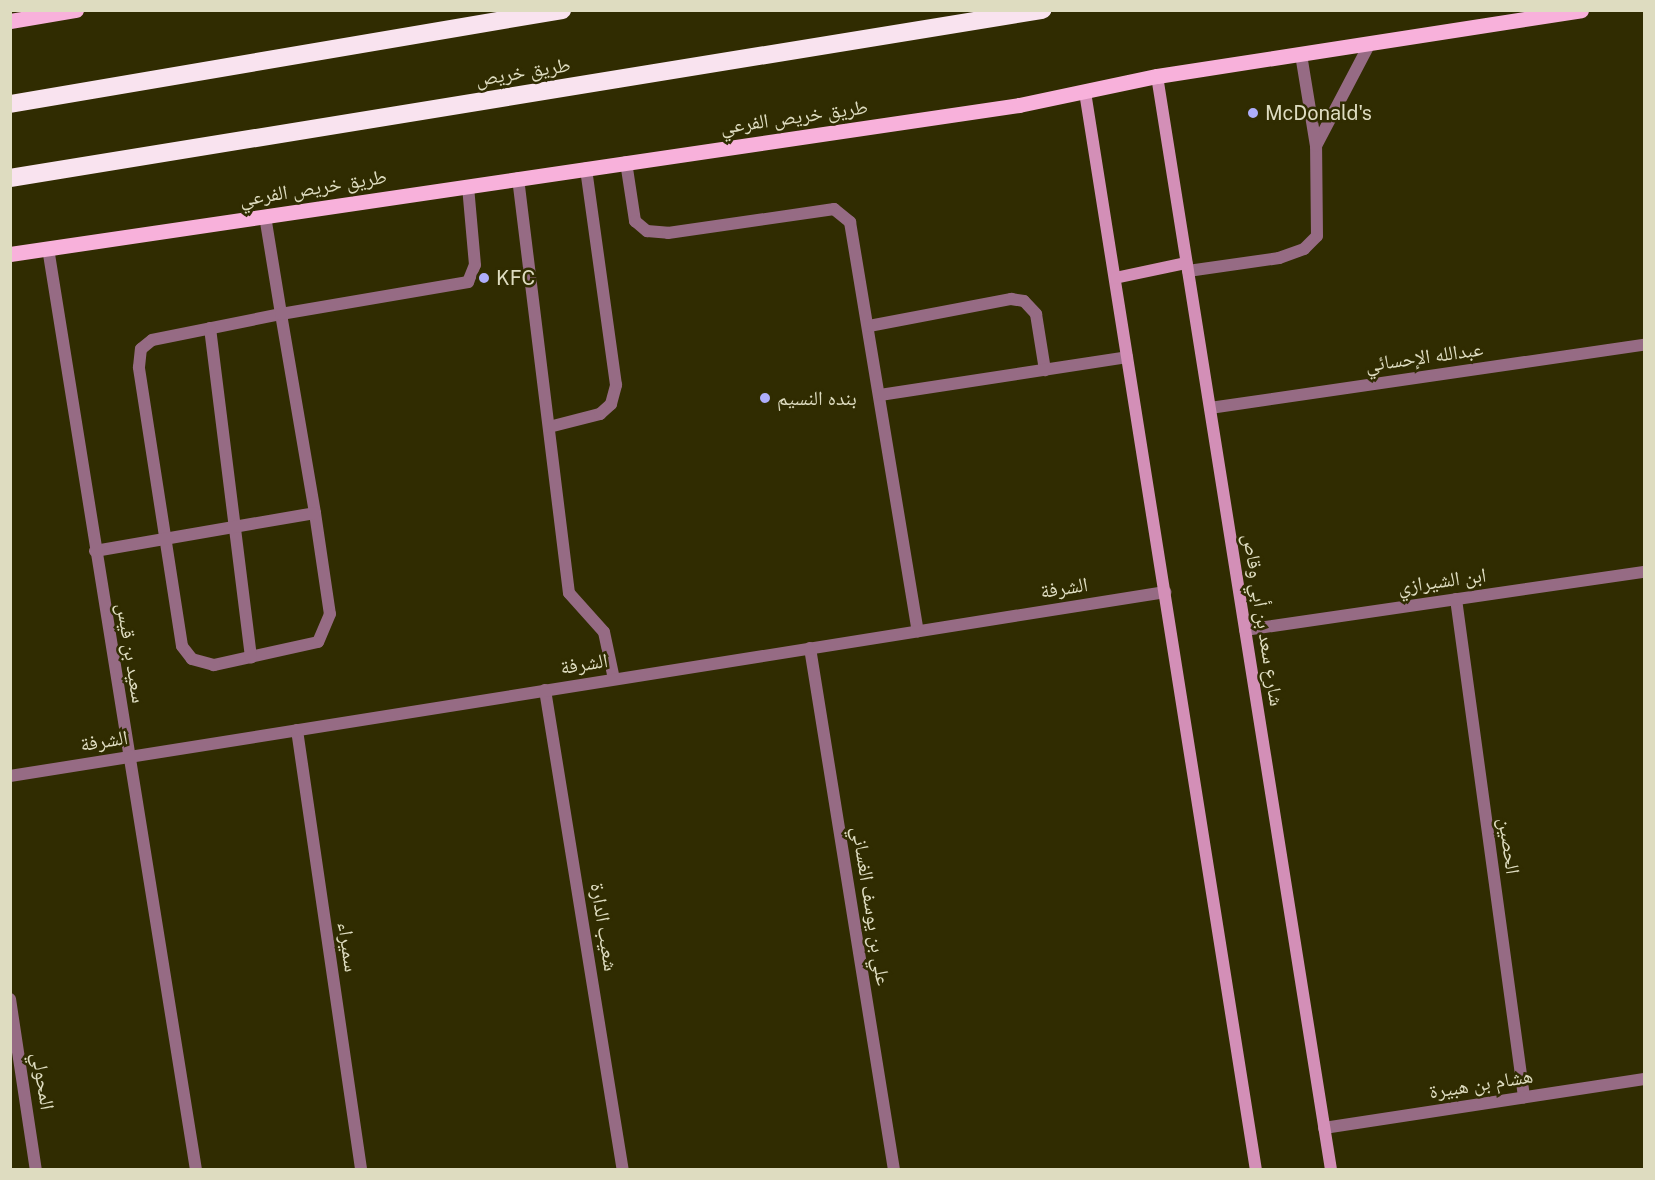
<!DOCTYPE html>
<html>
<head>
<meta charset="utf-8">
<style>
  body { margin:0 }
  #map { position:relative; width:1655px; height:1180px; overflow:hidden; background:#302c01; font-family:"Public Sans","Noto Naskh Arabic",sans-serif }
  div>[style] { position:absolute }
  .lane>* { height:12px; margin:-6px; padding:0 6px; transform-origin:6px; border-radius:6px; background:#966b84 }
  .street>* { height:12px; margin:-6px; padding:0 6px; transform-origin:6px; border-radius:6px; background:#966b84 }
  .secondary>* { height:12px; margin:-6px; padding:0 6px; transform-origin:6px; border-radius:6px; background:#d38fb7 }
  .primary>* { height:15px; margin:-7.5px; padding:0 7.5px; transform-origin:7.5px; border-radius:7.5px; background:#f8b1db }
  .highway>* { height:18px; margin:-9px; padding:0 9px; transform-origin:9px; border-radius:9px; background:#f9e3ef }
  .dots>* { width:16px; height:16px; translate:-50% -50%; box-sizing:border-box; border:3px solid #302c01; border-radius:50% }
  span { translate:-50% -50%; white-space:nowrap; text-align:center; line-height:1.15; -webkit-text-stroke:5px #302c01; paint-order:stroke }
  .street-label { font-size:20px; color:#dedcc0 }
  .poi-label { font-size:20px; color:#dedcc0 }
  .left { translate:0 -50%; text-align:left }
  .frame { position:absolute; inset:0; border:12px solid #dedcc0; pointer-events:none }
</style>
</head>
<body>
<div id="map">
  <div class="lane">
    <i style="left:1316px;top:146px;width:116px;rotate:-62.3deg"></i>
    <i style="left:626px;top:162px;width:60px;rotate:81.3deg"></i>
    <i style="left:635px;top:221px;width:16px;rotate:40deg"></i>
    <i style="left:647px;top:231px;width:21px;rotate:5deg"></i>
    <i style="left:668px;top:233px;width:168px;rotate:-8.2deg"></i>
    <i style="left:834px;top:209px;width:21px;rotate:39deg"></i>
    <i style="left:850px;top:222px;width:415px;rotate:80.6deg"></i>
    <i style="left:518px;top:178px;width:418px;rotate:83deg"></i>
    <i style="left:569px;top:593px;width:52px;rotate:48.1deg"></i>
    <i style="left:604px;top:632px;width:48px;rotate:78deg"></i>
    <i style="left:265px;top:216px;width:99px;rotate:80.7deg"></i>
    <i style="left:281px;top:314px;width:202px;rotate:80.3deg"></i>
    <i style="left:315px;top:513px;width:102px;rotate:81.6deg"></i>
    <i style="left:330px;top:614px;width:30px;rotate:113deg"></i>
    <i style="left:318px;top:642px;width:107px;rotate:167.5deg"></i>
    <i style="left:214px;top:665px;width:23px;rotate:-165deg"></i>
    <i style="left:192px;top:659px;width:16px;rotate:-128deg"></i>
    <i style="left:182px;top:646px;width:282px;rotate:-98.8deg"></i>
    <i style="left:139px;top:367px;width:18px;rotate:-84deg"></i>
    <i style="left:141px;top:349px;width:14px;rotate:-39deg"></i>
    <i style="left:152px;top:340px;width:132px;rotate:-11.4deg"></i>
    <i style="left:281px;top:314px;width:190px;rotate:-9.7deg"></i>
    <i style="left:468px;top:282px;width:18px;rotate:-68deg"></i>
    <i style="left:475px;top:265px;width:79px;rotate:-95.1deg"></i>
    <i style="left:1188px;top:271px;width:92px;rotate:-8.1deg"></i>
    <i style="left:1279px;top:258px;width:27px;rotate:-20deg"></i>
    <i style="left:1304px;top:249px;width:18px;rotate:-45deg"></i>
    <i style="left:1317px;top:236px;width:90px;rotate:-90.6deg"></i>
    <i style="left:1316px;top:146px;width:93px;rotate:-99.3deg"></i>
    <i style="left:869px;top:326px;width:145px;rotate:-10.8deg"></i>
    <i style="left:1011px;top:299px;width:13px;rotate:9deg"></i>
    <i style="left:1024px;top:301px;width:18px;rotate:47deg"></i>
    <i style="left:1036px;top:314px;width:57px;rotate:80.9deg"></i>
    <i style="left:210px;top:328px;width:332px;rotate:82.9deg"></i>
    <i style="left:880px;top:395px;width:250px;rotate:-8.7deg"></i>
    <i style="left:549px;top:427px;width:53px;rotate:-14.3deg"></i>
    <i style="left:600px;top:414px;width:15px;rotate:-42deg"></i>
    <i style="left:611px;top:404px;width:20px;rotate:-75deg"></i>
    <i style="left:616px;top:385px;width:219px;rotate:-97.9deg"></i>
    <i style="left:95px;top:551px;width:223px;rotate:-9.8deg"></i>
  </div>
  <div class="street">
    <i style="left:48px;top:248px;width:934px;rotate:80.88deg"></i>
    <i style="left:1210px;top:408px;width:439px;rotate:-8.3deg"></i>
    <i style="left:1456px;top:599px;width:503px;rotate:82.22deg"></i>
    <i style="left:1245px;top:630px;width:403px;rotate:-8.3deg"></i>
    <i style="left:810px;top:648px;width:529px;rotate:80.86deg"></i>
    <i style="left:545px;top:690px;width:486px;rotate:80.8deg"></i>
    <i style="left:297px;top:730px;width:445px;rotate:81.7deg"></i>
    <i style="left:10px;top:776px;width:1170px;rotate:-9.05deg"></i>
    <i style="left:10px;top:999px;width:173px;rotate:81.4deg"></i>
    <i style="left:1324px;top:1128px;width:324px;rotate:-8.7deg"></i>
  </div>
  <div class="secondary">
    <i style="left:1157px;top:76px;width:1108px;rotate:80.96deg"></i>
    <i style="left:1085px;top:92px;width:1091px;rotate:80.99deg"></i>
    <i style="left:1115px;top:278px;width:73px;rotate:-11.9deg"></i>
  </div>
  <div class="primary">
    <i style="left:10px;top:21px;width:67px;rotate:-9.5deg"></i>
    <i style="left:10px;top:254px;width:1020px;rotate:-8.4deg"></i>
    <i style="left:1019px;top:105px;width:141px;rotate:-11.9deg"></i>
    <i style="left:1157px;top:76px;width:429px;rotate:-8.8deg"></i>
  </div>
  <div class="highway">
    <i style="left:10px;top:104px;width:560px;rotate:-9.66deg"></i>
    <i style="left:10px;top:178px;width:1046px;rotate:-9.25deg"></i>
  </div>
  <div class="dots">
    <i style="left:1253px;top:113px;background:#aeaefb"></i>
    <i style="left:484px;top:278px;background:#aeaefb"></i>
    <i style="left:765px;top:398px;background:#aeaefb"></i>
  </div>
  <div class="street-label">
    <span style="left:523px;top:72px;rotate:-9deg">طريق خريص</span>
    <span style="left:794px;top:117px;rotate:-8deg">طريق خريص الفرعي</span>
    <span style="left:313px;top:188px;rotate:-9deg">طريق خريص الفرعي</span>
    <span style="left:1424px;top:357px;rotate:-8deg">عبدالله الإحسائي</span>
    <span style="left:1442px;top:581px;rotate:-8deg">ابن الشيرازي</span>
    <span style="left:1064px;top:588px;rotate:-9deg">الشرفة</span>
    <span style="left:1263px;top:620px;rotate:81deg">شارع سعد بن أبي وقاص</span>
    <span style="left:131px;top:653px;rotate:81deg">سعيد بن قيس</span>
    <span style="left:584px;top:664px;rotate:-9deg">الشرفة</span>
    <span style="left:104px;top:741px;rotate:-9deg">الشرفة</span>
    <span style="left:1509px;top:846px;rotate:82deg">الحصين</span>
    <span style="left:871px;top:906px;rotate:81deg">علي بن يوسف الغساني</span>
    <span style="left:604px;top:927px;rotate:81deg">شعيب الدارة</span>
    <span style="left:348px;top:947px;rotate:82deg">سميراء</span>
    <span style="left:43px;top:1081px;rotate:81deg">المحولي</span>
    <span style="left:1481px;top:1084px;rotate:-9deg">هشام بن هبيرة</span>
  </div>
  <div class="poi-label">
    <span class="left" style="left:1265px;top:113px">McDonald's</span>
    <span class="left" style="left:496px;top:278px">KFC</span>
    <span class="left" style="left:777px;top:398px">بنده النسيم</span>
  </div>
  <div class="frame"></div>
</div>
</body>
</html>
